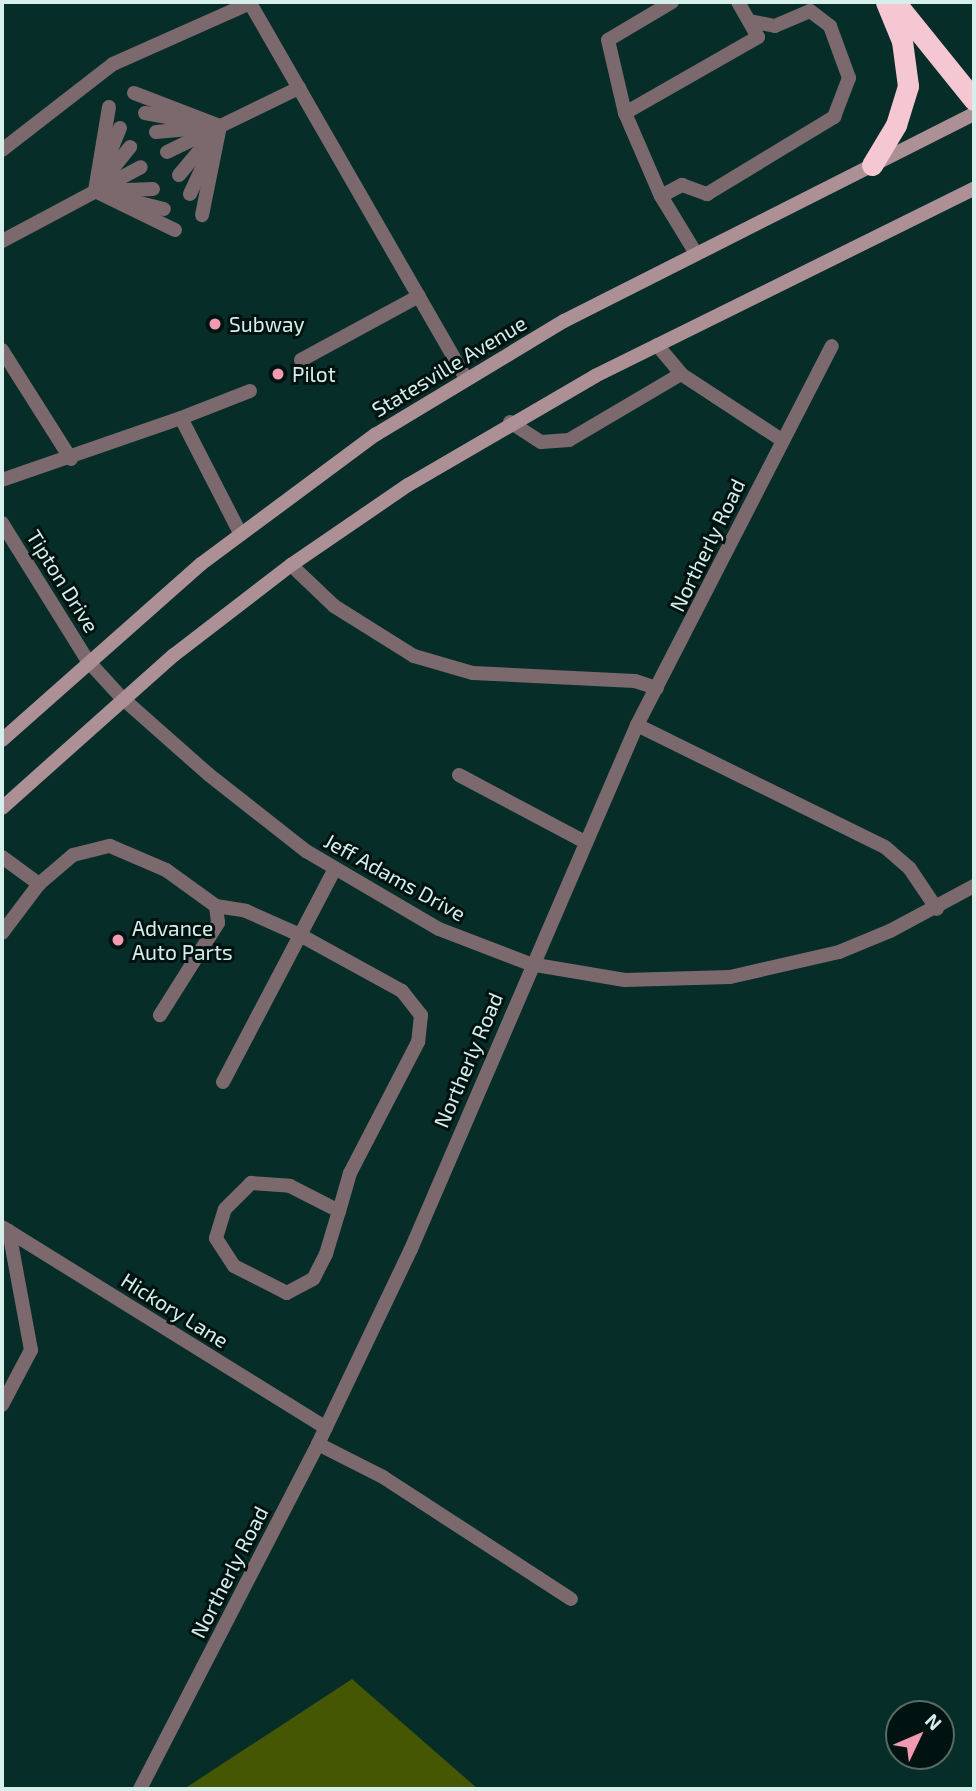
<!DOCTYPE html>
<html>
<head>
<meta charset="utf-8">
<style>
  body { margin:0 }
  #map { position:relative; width:976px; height:1791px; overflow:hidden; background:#062d28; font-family:"Exo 2",sans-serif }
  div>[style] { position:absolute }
  .forest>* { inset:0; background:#455703 }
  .service>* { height:14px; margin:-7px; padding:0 7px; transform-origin:7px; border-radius:7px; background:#7c696d }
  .minor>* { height:14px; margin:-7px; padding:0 7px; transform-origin:7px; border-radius:7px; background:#7c696d }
  .tertiary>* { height:14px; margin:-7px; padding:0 7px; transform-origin:7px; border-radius:7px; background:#7c696d }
  .secondary>* { height:14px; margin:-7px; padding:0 7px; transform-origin:7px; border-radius:7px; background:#ad8f96 }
  .motorway>* { height:21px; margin:-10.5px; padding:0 10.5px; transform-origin:10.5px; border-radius:10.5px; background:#f5c7d2 }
  .dots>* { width:19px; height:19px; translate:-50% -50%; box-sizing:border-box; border:4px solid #011310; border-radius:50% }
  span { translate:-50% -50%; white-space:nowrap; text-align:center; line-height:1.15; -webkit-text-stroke:6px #011310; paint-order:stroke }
  .poi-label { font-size:21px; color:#d6efea }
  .left { translate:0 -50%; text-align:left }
  .street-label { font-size:21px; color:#d6efea }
  .frame { position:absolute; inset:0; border:4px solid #d6efea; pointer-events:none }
  .north { position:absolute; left:885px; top:1700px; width:70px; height:70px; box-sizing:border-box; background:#011310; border:2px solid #566b67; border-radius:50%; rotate:46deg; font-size:19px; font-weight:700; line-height:28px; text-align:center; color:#d6efea }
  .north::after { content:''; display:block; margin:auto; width:24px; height:32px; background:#f19ab1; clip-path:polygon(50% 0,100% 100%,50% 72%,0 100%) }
</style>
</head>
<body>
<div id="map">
  <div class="forest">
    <i style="clip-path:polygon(352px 1679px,478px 1789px,184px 1789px)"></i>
  </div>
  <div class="service">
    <i style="left:672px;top:2px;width:74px;rotate:149.3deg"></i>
    <i style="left:608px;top:40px;width:75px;rotate:76.9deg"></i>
    <i style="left:625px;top:113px;width:90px;rotate:66.6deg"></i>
    <i style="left:661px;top:196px;width:66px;rotate:58.7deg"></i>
    <i style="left:134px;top:93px;width:92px;rotate:21deg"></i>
    <i style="left:220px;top:126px;width:91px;rotate:101.4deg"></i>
    <i style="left:109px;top:107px;width:85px;rotate:99.5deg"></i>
    <i style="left:95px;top:191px;width:89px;rotate:26deg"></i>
    <i style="left:145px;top:113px;width:45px;rotate:10.3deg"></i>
    <i style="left:625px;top:113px;width:153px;rotate:-29.7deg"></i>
    <i style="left:758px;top:37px;width:40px;rotate:-119.7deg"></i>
    <i style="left:156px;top:132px;width:44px;rotate:-5.2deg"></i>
    <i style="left:2px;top:150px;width:140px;rotate:-37.8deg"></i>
    <i style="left:113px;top:64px;width:150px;rotate:-24deg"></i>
    <i style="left:250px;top:3px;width:433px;rotate:60.1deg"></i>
    <i style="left:167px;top:152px;width:147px;rotate:-25.9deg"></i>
    <i style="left:105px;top:165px;width:40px;rotate:-68deg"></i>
    <i style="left:179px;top:175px;width:47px;rotate:-50.2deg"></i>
    <i style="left:105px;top:178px;width:40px;rotate:-51deg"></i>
    <i style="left:99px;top:191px;width:54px;rotate:-2.1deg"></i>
    <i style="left:190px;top:194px;width:47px;rotate:-65.1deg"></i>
    <i style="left:661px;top:196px;width:24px;rotate:-28deg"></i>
    <i style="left:682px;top:185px;width:27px;rotate:20deg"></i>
    <i style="left:707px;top:194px;width:149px;rotate:-31.2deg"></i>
    <i style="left:834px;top:117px;width:42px;rotate:-69deg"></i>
    <i style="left:849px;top:78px;width:55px;rotate:-110.1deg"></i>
    <i style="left:830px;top:26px;width:25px;rotate:-143deg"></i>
    <i style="left:810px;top:11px;width:38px;rotate:157deg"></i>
    <i style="left:775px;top:26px;width:26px;rotate:-169deg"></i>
    <i style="left:124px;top:199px;width:41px;rotate:14deg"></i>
    <i style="left:2px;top:241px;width:157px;rotate:-28deg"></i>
    <i style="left:657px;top:345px;width:38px;rotate:50deg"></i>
    <i style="left:681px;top:374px;width:121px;rotate:33.2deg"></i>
    <i style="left:2px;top:350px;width:129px;rotate:57.7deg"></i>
    <i style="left:301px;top:360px;width:134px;rotate:-28.5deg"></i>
    <i style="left:181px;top:418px;width:74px;rotate:-21.4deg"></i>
    <i style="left:510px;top:422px;width:37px;rotate:33deg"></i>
    <i style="left:541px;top:442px;width:28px;rotate:-4deg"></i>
    <i style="left:569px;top:440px;width:130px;rotate:-30.5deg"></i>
    <i style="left:2px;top:480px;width:189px;rotate:-19.1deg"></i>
    <i style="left:181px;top:418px;width:129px;rotate:62.8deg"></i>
    <i style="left:291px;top:565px;width:59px;rotate:43.6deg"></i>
    <i style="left:334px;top:606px;width:94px;rotate:32deg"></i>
    <i style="left:414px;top:656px;width:61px;rotate:16.1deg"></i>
    <i style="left:473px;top:673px;width:162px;rotate:2.8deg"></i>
    <i style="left:635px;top:681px;width:23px;rotate:18deg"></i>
    <i style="left:637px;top:725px;width:276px;rotate:26.2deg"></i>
    <i style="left:885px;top:847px;width:33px;rotate:41deg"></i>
    <i style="left:910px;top:869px;width:48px;rotate:56deg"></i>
    <i style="left:459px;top:775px;width:143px;rotate:28deg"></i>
    <i style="left:2px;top:857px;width:46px;rotate:36.1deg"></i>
    <i style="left:216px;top:906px;width:30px;rotate:9deg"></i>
    <i style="left:246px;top:911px;width:59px;rotate:24deg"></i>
    <i style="left:300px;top:935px;width:116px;rotate:28.8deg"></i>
    <i style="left:402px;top:991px;width:31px;rotate:52deg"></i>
    <i style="left:421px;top:1015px;width:27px;rotate:96deg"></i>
    <i style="left:418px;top:1042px;width:148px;rotate:117.4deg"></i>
    <i style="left:350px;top:1173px;width:40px;rotate:106deg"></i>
    <i style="left:339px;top:1211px;width:45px;rotate:106.8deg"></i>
    <i style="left:326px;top:1254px;width:28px;rotate:117deg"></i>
    <i style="left:313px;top:1279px;width:30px;rotate:152deg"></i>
    <i style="left:287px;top:1293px;width:59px;rotate:-153deg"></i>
    <i style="left:234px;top:1266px;width:33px;rotate:-123deg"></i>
    <i style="left:216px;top:1238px;width:30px;rotate:-73deg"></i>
    <i style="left:225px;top:1209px;width:37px;rotate:-45deg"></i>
    <i style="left:251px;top:1183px;width:39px;rotate:4deg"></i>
    <i style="left:290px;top:1186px;width:55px;rotate:27deg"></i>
    <i style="left:2px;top:933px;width:61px;rotate:-52.9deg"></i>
    <i style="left:39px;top:884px;width:45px;rotate:-40.5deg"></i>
    <i style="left:73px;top:855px;width:38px;rotate:-14deg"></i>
    <i style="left:110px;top:846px;width:61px;rotate:23.2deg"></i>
    <i style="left:166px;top:870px;width:62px;rotate:35.8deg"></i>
    <i style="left:216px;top:906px;width:17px;rotate:83deg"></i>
    <i style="left:218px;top:923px;width:109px;rotate:122.2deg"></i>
    <i style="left:223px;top:1082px;width:241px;rotate:-62.3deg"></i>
    <i style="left:2px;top:1405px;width:62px;rotate:-62.2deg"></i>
    <i style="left:31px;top:1350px;width:121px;rotate:-100.5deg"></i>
    <i style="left:318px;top:1444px;width:73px;rotate:26.9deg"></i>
    <i style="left:383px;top:1477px;width:224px;rotate:33deg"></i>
  </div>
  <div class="minor">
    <i style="left:2px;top:523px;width:163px;rotate:58.1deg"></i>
    <i style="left:2px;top:1227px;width:381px;rotate:31.8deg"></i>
    <i style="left:140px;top:1789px;width:388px;rotate:-62.7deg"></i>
    <i style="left:318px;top:1444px;width:216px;rotate:-64.5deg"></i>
    <i style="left:411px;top:1249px;width:571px;rotate:-66.67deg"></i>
    <i style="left:637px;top:725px;width:426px;rotate:-62.8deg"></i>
  </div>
  <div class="tertiary">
    <i style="left:88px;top:661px;width:49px;rotate:47.5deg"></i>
    <i style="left:121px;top:697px;width:116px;rotate:41.5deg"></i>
    <i style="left:208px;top:774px;width:125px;rotate:38.2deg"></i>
    <i style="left:306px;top:851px;width:154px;rotate:30.4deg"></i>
    <i style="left:439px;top:929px;width:97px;rotate:21deg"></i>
    <i style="left:530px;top:964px;width:96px;rotate:9.6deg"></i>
    <i style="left:625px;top:980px;width:105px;rotate:-1.6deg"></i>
    <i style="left:730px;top:977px;width:112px;rotate:-12.9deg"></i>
    <i style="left:839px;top:952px;width:55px;rotate:-22.4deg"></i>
    <i style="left:890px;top:931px;width:95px;rotate:-28.2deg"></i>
  </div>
  <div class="secondary">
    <i style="left:2px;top:740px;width:266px;rotate:-41.5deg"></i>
    <i style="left:201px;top:564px;width:217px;rotate:-36.6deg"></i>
    <i style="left:375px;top:435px;width:221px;rotate:-31.1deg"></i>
    <i style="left:564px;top:321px;width:459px;rotate:-26.8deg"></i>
    <i style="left:2px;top:808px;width:230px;rotate:-41.7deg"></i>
    <i style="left:174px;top:655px;width:148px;rotate:-37.6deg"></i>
    <i style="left:291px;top:565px;width:142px;rotate:-34.4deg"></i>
    <i style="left:408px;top:485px;width:216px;rotate:-30.2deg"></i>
    <i style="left:595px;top:376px;width:423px;rotate:-26.3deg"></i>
  </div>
  <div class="motorway">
    <i style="left:895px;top:2px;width:126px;rotate:51.1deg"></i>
    <i style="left:872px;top:165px;width:47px;rotate:-59deg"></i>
    <i style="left:896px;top:125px;width:41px;rotate:-72.9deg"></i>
    <i style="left:908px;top:86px;width:45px;rotate:-97.6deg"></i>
    <i style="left:902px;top:41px;width:42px;rotate:-112.3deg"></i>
  </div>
  <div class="dots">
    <i style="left:215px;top:324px;background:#f19ab1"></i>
    <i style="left:278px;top:374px;background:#f19ab1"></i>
    <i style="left:118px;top:940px;background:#f19ab1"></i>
  </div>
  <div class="poi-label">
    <span class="left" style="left:229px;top:324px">Subway</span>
    <span class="left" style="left:292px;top:374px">Pilot</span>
    <span class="left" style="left:132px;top:940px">Advance<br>Auto Parts</span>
  </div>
  <div class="street-label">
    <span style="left:449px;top:366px;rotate:-31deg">Statesville Avenue</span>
    <span style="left:707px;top:545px;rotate:-64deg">Northerly Road</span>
    <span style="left:63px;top:581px;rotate:58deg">Tipton Drive</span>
    <span style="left:395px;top:877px;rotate:29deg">Jeff Adams Drive</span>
    <span style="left:468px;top:1060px;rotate:-67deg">Northerly Road</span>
    <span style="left:175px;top:1310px;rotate:32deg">Hickory Lane</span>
    <span style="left:229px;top:1572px;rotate:-63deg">Northerly Road</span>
  </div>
  <div class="frame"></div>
  <div class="north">N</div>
</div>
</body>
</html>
